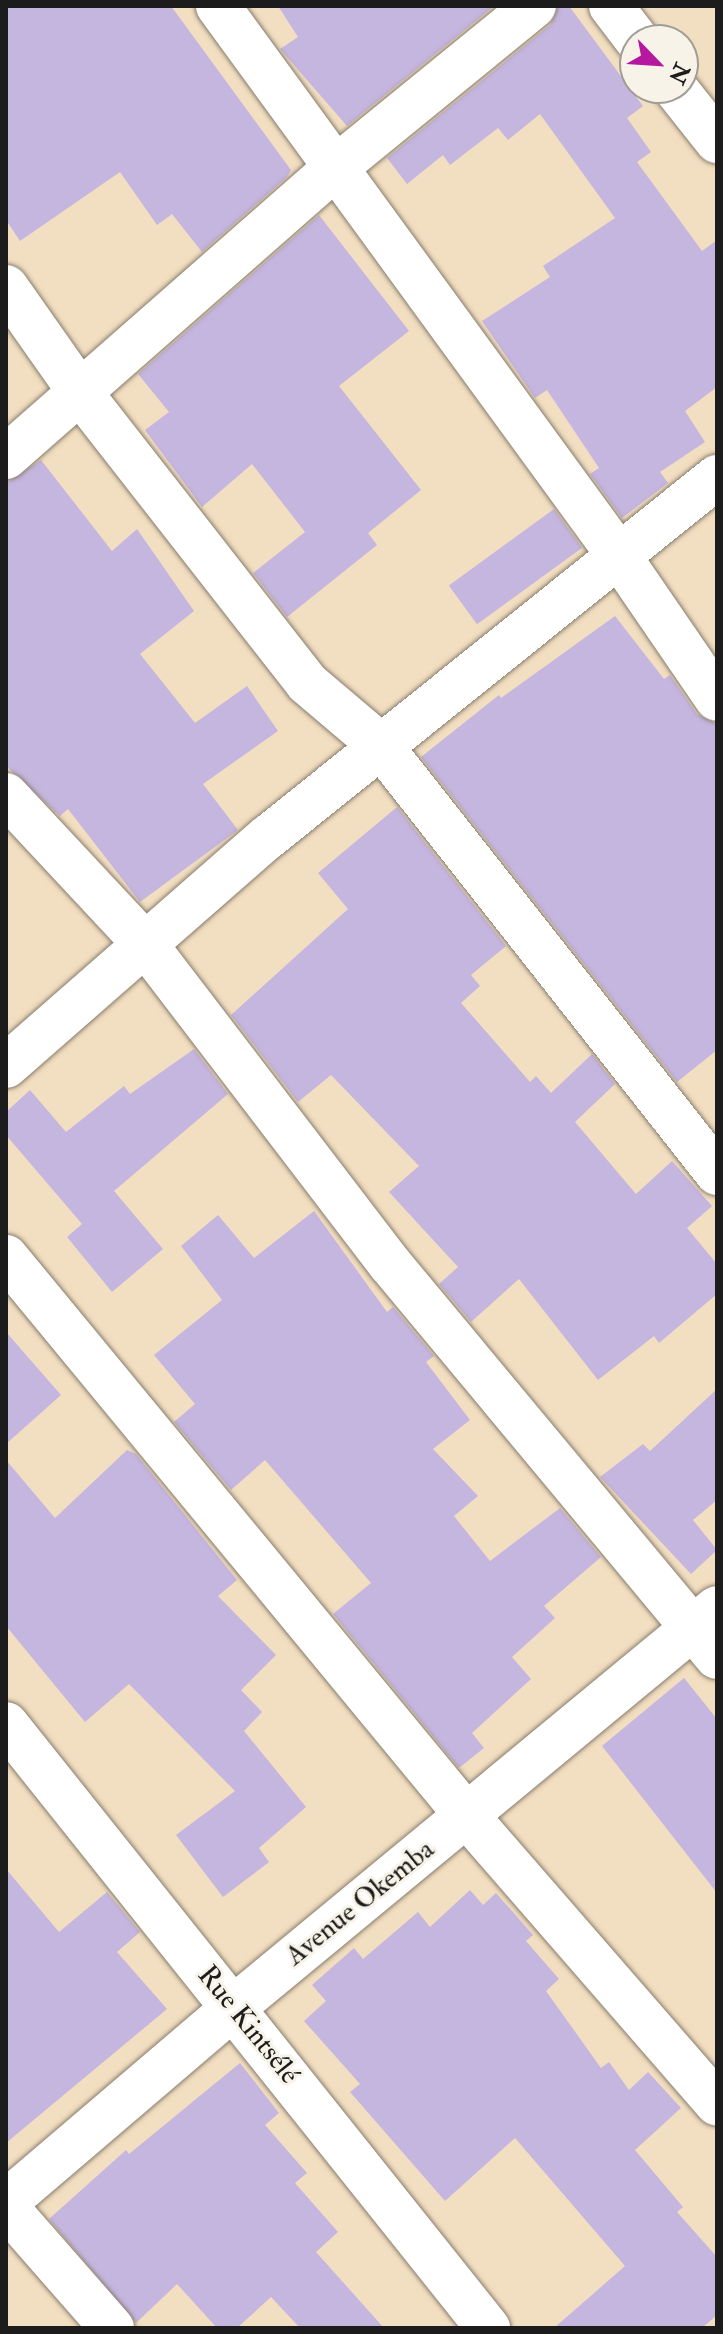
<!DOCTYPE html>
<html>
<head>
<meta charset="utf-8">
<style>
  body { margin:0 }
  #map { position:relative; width:723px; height:2334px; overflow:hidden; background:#f2dec0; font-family:"IM FELL Double Pica",serif }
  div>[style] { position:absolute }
  .building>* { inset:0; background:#c5b6df; transform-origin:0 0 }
  .roads { filter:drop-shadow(0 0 2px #877d6e) drop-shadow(0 0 2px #877d6e) }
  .street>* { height:44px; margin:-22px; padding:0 22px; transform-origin:22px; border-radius:22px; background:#fff }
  span { translate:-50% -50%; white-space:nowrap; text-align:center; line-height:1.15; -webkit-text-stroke:6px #f7f3e8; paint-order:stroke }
  .street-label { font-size:28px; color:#1c1c1c }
  .frame { position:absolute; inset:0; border:8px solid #1c1c1c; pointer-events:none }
  .north { position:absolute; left:619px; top:24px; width:80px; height:80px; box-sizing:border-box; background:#f7f3e8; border:2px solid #9f9d96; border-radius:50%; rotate:115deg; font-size:22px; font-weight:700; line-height:32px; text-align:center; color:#1c1c1c }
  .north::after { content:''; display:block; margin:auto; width:28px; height:36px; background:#b5179e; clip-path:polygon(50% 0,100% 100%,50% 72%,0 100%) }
</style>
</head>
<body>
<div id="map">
  <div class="building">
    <i style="clip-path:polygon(6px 6px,171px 6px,291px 170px,287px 177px,202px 252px,172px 214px,157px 225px,120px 172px,20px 241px,6px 220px)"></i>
    <i style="clip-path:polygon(278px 6px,494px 6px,347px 126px,280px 49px,298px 37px)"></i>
    <i style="clip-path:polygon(558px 6px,569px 6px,643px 106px,627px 118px,651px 152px,637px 162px,702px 251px,717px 240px,717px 387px,685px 411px,705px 442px,660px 472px,668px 483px,622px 518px,590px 474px,599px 468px,547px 390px,535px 398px,482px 321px,550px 277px,543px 266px,615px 218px,540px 114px,508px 140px,498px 128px,450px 165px,443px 155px,407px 184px,387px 158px,550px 25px)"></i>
    <i style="clip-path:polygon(319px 215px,409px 331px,339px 386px,421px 490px,368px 533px,377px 545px,287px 617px,253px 573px,305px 532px,252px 464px,202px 507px,145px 430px,169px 412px,138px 374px)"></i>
    <i style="clip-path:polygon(41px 460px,112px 551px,137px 529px,194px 611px,140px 654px,195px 723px,247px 686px,278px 731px,203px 784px,238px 830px,140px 902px,68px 809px,60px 816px,6px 766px,6px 483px)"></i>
    <i style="left:554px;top:509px;width:48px;height:130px;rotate:54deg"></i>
    <i style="clip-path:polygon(615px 616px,664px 679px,670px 675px,697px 714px,717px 724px,717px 1050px,677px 1082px,421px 757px,499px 695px,501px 698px)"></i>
    <i style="clip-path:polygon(397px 807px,506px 946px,471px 975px,480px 986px,461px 1003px,530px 1082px,536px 1076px,551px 1093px,592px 1054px,615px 1084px,575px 1122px,636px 1194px,672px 1161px,712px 1206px,687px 1228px,717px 1264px,717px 1294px,659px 1343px,654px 1336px,598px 1380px,519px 1279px,471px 1322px,439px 1284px,458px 1267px,389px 1192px,419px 1166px,331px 1075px,298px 1102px,231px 1015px,348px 909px,318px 873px)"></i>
    <i style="clip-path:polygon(194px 1049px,228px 1094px,114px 1191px,163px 1249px,112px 1292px,67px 1237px,82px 1224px,6px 1135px,6px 1112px,30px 1090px,66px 1132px,124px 1086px,130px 1094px)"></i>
    <i style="clip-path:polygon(314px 1211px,387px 1312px,393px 1307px,434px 1356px,426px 1362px,470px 1420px,433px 1449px,478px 1496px,454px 1516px,490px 1561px,560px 1508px,601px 1557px,544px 1606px,555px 1618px,512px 1657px,531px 1679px,472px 1733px,484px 1748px,459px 1768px,333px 1614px,371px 1583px,265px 1460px,231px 1490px,174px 1422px,195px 1404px,154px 1355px,222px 1300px,181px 1246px,218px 1215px,254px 1258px)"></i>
    <i style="clip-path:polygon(6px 1332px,61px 1395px,6px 1444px)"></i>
    <i style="clip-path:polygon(717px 1389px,717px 1500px,693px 1520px,717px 1550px,691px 1574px,600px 1477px,643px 1444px,650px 1451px)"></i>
    <i style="clip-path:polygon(127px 1450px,136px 1454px,237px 1580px,218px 1596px,276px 1655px,241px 1690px,262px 1712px,244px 1731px,306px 1807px,259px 1848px,269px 1862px,223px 1897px,176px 1835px,235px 1791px,129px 1684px,85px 1722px,6px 1626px,6px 1460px,55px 1518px)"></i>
    <i style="clip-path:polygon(684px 1678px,717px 1719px,717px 1893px,602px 1746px)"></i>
    <i style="clip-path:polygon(6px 1869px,59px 1932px,107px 1892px,140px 1932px,117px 1952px,167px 2009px,6px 2143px)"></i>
    <i style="clip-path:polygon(470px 1890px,483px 1905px,496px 1893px,533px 1935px,526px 1941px,559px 1979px,546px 1991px,601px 2068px,609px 2062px,629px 2090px,648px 2072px,681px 2108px,635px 2150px,683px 2207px,677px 2212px,717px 2257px,717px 2315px,702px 2328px,554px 2328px,625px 2266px,515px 2138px,445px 2201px,350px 2092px,360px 2084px,304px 2021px,326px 2001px,312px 1985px,354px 1948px,363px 1959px,418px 1912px,430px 1927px)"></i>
    <i style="clip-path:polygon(240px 2063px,279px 2113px,265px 2125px,307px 2173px,295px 2183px,338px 2232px,316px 2252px,384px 2328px,300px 2328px,271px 2297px,237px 2328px,217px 2328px,177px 2284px,136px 2323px,49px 2219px,126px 2150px,129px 2154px)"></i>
  </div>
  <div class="roads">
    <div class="street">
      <i style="left:218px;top:6px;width:681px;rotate:53.9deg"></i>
      <i style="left:619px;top:556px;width:173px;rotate:55.6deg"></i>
      <i style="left:611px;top:6px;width:43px;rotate:52.6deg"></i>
      <i style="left:675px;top:88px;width:68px;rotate:51.6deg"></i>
      <i style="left:6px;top:287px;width:127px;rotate:54.9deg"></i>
      <i style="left:79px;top:391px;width:370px;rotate:52deg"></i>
      <i style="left:307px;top:683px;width:96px;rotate:40.3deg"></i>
      <i style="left:380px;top:745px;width:545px;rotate:51.78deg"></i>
      <i style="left:6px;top:457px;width:436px;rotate:-41.3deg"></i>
      <i style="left:334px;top:169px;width:258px;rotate:-39.2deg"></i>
      <i style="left:6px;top:795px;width:205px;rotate:47deg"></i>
      <i style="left:146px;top:945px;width:402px;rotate:52.6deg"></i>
      <i style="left:390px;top:1264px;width:511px;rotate:50.24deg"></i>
      <i style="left:6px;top:1066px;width:348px;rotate:-41.2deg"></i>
      <i style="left:268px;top:837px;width:576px;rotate:-38.72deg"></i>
      <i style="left:6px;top:1257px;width:725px;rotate:50.49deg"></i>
      <i style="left:467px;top:1816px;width:381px;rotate:49deg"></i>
      <i style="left:6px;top:1724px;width:773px;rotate:51.41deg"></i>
      <i style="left:6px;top:2202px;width:300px;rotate:-40.5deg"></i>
      <i style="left:234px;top:2007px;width:626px;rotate:-39.56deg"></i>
      <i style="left:6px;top:2207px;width:161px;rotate:48.8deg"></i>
    </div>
  </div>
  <div class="street-label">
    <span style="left:360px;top:1903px;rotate:-39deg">Avenue Okemba</span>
    <span style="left:248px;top:2025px;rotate:51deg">Rue Kintsélé</span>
  </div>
  <div class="frame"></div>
  <div class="north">N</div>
</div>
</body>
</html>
